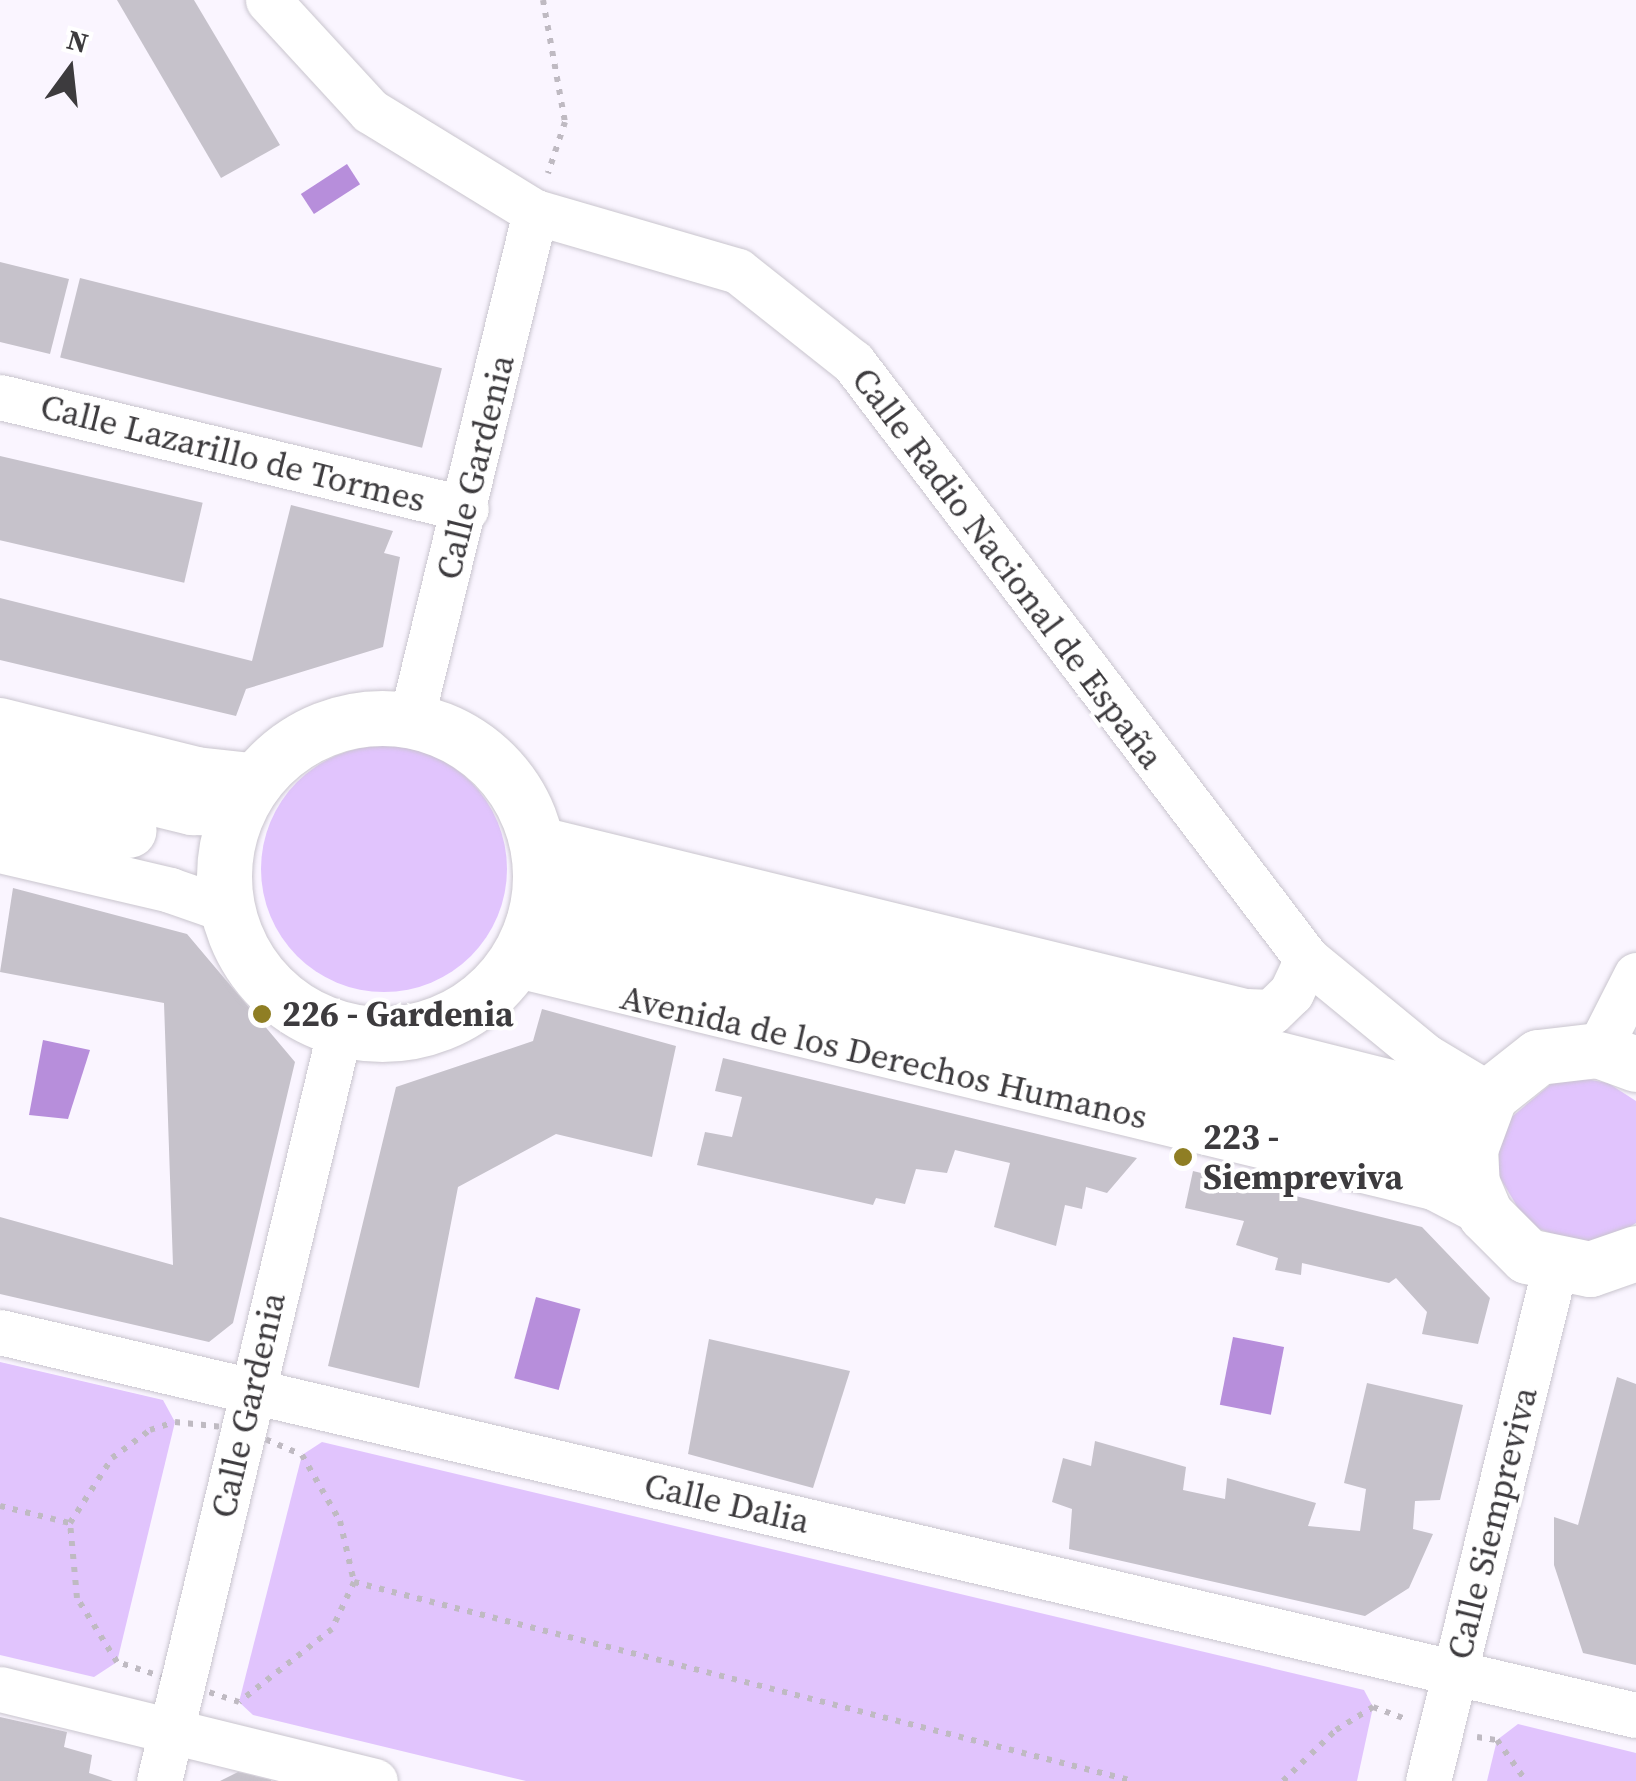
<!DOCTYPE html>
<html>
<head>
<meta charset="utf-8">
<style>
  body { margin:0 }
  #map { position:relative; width:1636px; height:1781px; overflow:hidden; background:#faf5ff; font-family:"Source Serif 4",serif }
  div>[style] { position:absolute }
  .green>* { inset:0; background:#e1c4fd }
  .round { border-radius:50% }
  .water>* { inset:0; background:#b78edb; transform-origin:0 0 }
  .building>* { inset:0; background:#c6c2cb; transform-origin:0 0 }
  .path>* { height:6px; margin-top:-3px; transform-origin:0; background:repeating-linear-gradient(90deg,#bfbac2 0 5px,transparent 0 13px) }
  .roads { filter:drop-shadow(0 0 2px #c9c5ce) drop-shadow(0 0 2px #c9c5ce) }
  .minor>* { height:45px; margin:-22.5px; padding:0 22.5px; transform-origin:22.5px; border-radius:22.5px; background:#fff }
  .major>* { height:55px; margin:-27.5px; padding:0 27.5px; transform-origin:27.5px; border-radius:27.5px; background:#fff }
  .major>.ring { margin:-27.5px; padding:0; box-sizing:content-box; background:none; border:55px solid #fff; border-radius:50% }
  .dots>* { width:28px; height:28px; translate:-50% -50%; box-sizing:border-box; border:5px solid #fff; border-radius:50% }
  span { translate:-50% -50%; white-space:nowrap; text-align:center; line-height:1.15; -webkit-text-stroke:8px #fff; paint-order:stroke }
  .street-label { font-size:35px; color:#3d3b3e }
  .poi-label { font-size:35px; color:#3d3b3e; font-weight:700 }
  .left { translate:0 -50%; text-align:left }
  .north { position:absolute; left:20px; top:20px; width:100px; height:100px; -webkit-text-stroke:8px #fff; paint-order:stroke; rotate:15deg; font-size:28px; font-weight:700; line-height:40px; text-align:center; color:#3d3b3e }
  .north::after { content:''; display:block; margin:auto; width:35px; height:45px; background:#3d3b3e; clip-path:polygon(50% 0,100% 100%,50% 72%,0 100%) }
</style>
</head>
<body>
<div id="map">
  <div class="green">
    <i class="round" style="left:261px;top:746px;width:246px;height:246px"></i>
    <i style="clip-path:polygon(1580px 1078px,1608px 1083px,1636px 1101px,1636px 1223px,1610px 1239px,1581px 1244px,1528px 1225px,1499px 1176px,1499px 1148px,1508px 1120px,1551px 1084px)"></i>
    <i style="clip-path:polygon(0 1362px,163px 1400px,175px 1422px,117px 1662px,94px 1677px,0 1655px)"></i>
    <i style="clip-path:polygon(322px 1442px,1364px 1690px,1373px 1707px,1357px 1781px,526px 1781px,253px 1715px,239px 1702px,302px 1455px)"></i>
    <i style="clip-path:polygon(1518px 1724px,1636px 1753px,1636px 1781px,1487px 1781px,1497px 1740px)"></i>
  </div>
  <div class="water">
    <i style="left:347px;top:164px;width:24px;height:55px;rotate:57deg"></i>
    <i style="clip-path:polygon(43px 1040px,90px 1050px,68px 1119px,29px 1115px)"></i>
    <i style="left:536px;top:1297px;width:46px;height:84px;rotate:15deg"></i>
    <i style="left:1233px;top:1337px;width:52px;height:69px;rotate:11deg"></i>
  </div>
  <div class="building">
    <i style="clip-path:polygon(117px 0,194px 0,280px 145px,221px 178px)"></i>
    <i style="clip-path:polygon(0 262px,69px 279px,50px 354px,0 342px)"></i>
    <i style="left:80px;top:278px;width:373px;height:82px;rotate:14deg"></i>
    <i style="left:0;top:456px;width:208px;height:82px;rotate:13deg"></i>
    <i style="clip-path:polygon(291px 505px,393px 531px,384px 553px,400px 557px,383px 647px,246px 689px,236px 716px,0 660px,0 598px,252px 661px)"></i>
    <i style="clip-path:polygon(13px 888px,187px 934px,295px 1062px,233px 1323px,209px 1342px,0 1294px,0 1217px,173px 1265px,164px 1003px,0 972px)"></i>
    <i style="clip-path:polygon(542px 1009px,676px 1046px,652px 1157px,556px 1134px,458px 1187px,419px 1388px,328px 1366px,396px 1087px,533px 1041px)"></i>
    <i style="clip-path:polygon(723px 1058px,1137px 1158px,1107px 1193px,1086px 1187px,1082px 1209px,1065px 1205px,1056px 1246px,994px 1227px,1010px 1163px,955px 1150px,947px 1173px,916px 1169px,905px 1204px,876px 1198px,873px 1205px,697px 1165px,705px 1132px,732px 1137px,742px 1097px,715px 1091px)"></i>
    <i style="clip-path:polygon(1193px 1171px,1422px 1227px,1490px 1298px,1478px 1344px,1422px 1334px,1427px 1312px,1396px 1278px,1389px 1283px,1302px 1263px,1301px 1275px,1275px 1270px,1278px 1258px,1236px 1245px,1244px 1221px,1185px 1208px)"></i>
    <i style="clip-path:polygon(709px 1339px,850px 1371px,813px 1488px,688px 1454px)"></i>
    <i style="clip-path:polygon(1617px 1377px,1636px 1384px,1636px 1665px,1583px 1653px,1554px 1565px,1554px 1517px,1578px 1525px)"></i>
    <i style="clip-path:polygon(1367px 1383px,1463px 1405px,1440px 1500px,1415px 1501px,1413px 1529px,1433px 1534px,1409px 1588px,1365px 1616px,1069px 1549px,1072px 1509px,1052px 1502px,1063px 1458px,1091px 1466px,1095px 1441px,1186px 1467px,1183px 1490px,1225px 1499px,1227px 1478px,1316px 1503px,1308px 1526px,1360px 1531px,1366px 1489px,1344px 1483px)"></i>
    <i style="clip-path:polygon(0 1717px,67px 1732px,64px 1747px,92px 1755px,89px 1773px,113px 1781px,0 1781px)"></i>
    <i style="clip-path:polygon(238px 1772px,271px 1780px,271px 1781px,220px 1781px)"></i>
  </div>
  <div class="path">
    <i style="left:543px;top:0;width:124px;rotate:79.8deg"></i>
    <i style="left:565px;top:122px;width:54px;rotate:108.4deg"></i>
    <i style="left:175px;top:1422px;width:67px;rotate:6deg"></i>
    <i style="left:242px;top:1429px;width:65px;rotate:23.4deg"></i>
    <i style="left:302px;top:1455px;width:76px;rotate:60.1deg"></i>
    <i style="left:340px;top:1521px;width:63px;rotate:77.1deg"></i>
    <i style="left:354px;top:1582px;width:52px;rotate:115.1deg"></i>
    <i style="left:332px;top:1629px;width:118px;rotate:141.9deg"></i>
    <i style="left:239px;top:1702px;width:128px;rotate:-161.8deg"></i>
    <i style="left:117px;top:1662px;width:75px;rotate:-122deg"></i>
    <i style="left:77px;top:1598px;width:75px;rotate:-95.3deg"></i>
    <i style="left:70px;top:1523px;width:77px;rotate:-57.1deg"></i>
    <i style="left:112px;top:1458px;width:47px;rotate:-36.4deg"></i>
    <i style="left:150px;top:1430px;width:26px;rotate:-18deg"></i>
    <i style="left:0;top:1506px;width:72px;rotate:13.7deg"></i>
    <i style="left:354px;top:1582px;width:804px;rotate:14.33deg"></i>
    <i style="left:1477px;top:1737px;width:20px;rotate:9deg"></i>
    <i style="left:1497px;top:1740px;width:50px;rotate:54.7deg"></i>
    <i style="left:1283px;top:1781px;width:74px;rotate:-43.9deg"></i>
    <i style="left:1336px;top:1730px;width:44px;rotate:-31.9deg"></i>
    <i style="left:1373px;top:1707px;width:32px;rotate:20deg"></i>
  </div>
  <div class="roads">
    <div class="minor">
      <i style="left:268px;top:0;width:151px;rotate:47.4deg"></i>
      <i style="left:370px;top:111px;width:193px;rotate:31.5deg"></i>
      <i style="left:535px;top:212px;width:211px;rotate:16.2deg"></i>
      <i style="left:738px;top:271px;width:147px;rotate:38.4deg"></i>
      <i style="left:853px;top:362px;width:750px;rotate:52.75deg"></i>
      <i style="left:1307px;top:959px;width:153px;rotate:39.4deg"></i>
      <i style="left:1425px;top:1056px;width:76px;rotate:31deg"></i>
      <i style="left:0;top:397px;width:479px;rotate:13.5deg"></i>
      <i style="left:0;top:720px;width:202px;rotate:14deg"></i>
      <i style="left:196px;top:769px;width:62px;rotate:6.4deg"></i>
      <i style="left:411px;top:720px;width:523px;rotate:-76.28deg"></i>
      <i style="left:536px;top:838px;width:730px;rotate:13.71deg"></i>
      <i style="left:1245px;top:1011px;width:26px;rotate:2deg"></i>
      <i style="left:1271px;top:1012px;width:28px;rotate:-44deg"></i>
      <i style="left:1291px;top:993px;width:38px;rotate:-65deg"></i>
      <i style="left:0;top:850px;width:175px;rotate:13.2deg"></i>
      <i style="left:170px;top:890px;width:60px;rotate:19.3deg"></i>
      <i style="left:513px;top:964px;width:947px;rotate:13.63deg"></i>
      <i style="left:1433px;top:1187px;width:59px;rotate:27.4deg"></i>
      <i style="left:1598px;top:1050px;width:84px;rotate:-63.1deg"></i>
      <i style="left:0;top:1332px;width:1680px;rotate:13.18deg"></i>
      <i style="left:0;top:1689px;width:386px;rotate:13.8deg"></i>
      <i style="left:159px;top:1781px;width:773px;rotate:-76.47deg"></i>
      <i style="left:1428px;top:1781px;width:530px;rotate:-76.15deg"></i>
    </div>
    <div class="major">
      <i class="ring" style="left:224px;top:718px;width:261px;height:261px"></i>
      <i style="left:0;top:760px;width:198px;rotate:13.8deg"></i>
      <i style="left:192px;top:807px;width:46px;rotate:1.2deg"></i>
      <i style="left:0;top:800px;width:132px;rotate:13.1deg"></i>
      <i style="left:540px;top:874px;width:970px;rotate:14.08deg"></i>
      <i style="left:534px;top:920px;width:964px;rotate:13.75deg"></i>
      <i style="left:1636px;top:1064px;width:40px;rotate:-159.8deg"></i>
      <i style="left:1598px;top:1050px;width:60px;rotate:173.3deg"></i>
      <i style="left:1538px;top:1057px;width:61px;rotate:141.6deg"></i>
      <i style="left:1490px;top:1095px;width:58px;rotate:110.3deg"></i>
      <i style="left:1470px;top:1149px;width:34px;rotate:87deg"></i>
      <i style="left:1472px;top:1183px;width:34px;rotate:67deg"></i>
      <i style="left:1485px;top:1214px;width:59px;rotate:45deg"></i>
      <i style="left:1527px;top:1256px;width:64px;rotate:11.7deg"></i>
      <i style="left:1590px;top:1269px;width:49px;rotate:-19.2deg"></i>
    </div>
  </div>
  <div class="dots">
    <i style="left:262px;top:1014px;background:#8f7e24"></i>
    <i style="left:1183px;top:1157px;background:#8f7e24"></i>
  </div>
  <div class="street-label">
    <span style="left:233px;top:453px;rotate:14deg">Calle Lazarillo de Tormes</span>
    <span style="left:475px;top:467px;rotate:-76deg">Calle Gardenia</span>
    <span style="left:1008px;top:568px;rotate:53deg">Calle Radio Nacional de España</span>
    <span style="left:884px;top:1057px;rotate:13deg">Avenida de los Derechos Humanos</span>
    <span style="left:248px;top:1405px;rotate:-77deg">Calle Gardenia</span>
    <span style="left:727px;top:1503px;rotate:13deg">Calle Dalia</span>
    <span style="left:1492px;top:1523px;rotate:-76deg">Calle Siempreviva</span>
  </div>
  <div class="poi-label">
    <span class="left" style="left:282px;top:1014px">226 - Gardenia</span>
    <span class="left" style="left:1203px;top:1157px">223 -<br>Siempreviva</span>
  </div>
  <div class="north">N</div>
</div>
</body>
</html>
